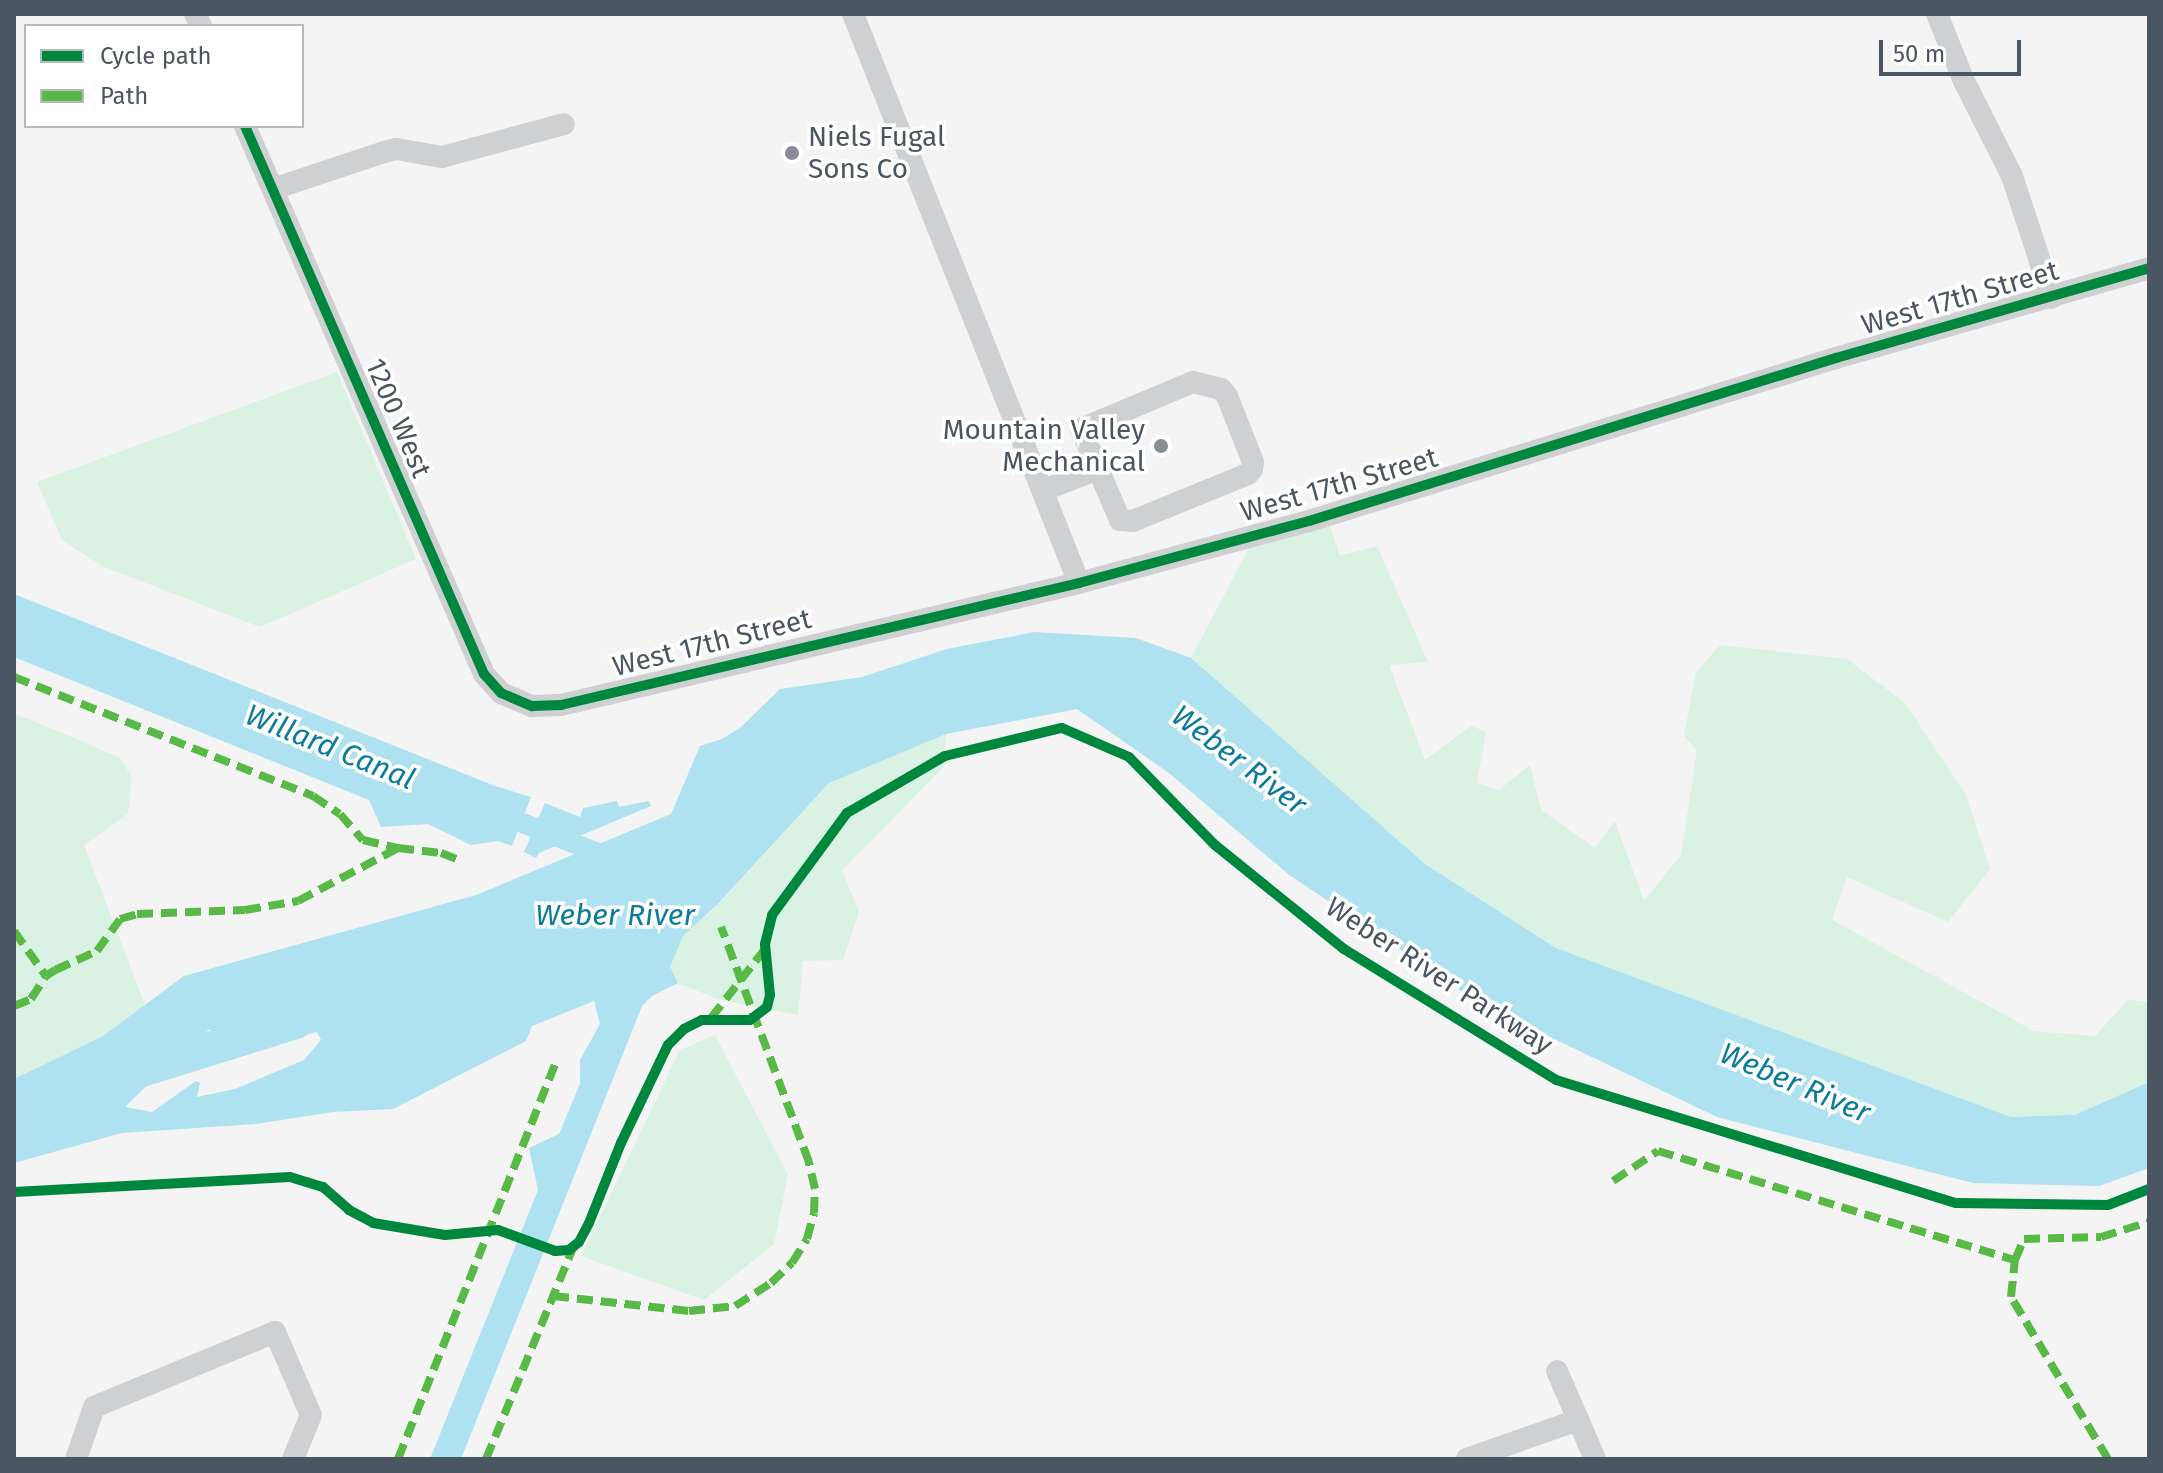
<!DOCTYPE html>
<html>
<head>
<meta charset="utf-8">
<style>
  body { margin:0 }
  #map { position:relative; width:2163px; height:1473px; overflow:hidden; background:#f4f4f4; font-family:"Fira Sans",sans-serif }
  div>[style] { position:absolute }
  .green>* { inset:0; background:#d9f2e3 }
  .water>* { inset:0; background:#aee2f0 }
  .canal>* { height:20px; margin:-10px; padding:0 10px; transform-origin:10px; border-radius:10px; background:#aee2f0 }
  .river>* { height:34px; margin:-17px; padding:0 17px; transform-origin:17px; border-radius:17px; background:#aee2f0 }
  .minor>* { height:22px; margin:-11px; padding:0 11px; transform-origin:11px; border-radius:11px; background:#ced0d2 }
  .quiet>* { height:8px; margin-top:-4px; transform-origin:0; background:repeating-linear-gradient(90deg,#58b947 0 16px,transparent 0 24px) }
  .cycleway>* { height:10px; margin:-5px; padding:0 5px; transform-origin:5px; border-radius:5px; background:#00873e }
  .dots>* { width:22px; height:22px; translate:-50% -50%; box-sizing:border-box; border:4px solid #fff; border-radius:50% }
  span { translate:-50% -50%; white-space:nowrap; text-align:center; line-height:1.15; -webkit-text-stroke:7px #fff; paint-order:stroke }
  .poi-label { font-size:28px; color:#4a5661 }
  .left { translate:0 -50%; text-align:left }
  .right { translate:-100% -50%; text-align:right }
  .street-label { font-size:28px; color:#4a5661 }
  .water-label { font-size:30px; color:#0c7c9b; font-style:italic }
  .frame { position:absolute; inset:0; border:16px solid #4a5661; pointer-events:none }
  .legend { position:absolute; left:24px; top:24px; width:280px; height:104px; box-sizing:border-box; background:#fff; border:2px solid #b7bbc0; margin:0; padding:10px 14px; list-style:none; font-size:24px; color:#4a5661 }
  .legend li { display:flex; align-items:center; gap:16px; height:40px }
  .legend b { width:40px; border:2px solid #b7bbc0 }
  .scale { position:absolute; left:1879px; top:40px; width:142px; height:36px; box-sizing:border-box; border:4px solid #4a5661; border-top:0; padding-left:10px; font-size:24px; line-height:28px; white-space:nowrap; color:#4a5661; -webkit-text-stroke:6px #fff; paint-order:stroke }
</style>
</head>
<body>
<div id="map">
  <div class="green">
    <i style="clip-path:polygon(337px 372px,416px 559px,260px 627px,102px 566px,62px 540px,37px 482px)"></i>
    <i style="clip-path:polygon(1329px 524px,1340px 556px,1377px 546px,1428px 662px,1389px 665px,1425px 760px,1472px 725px,1486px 733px,1477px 783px,1499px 790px,1530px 765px,1541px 810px,1595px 848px,1615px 821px,1644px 901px,1681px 855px,1697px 750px,1684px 736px,1696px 672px,1720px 645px,1847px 659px,1905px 703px,1966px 795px,1990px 869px,1948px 922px,1847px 877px,1832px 920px,2034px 1031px,2095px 1036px,2128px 1000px,2149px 1002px,2149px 1082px,2075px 1115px,2011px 1117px,1556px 948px,1425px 864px,1191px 658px,1250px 546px)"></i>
    <i style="clip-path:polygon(14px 713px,119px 757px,132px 777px,128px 814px,84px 845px,145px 1005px,103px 1036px,14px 1079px)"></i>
    <i style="clip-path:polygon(946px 734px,943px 768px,842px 870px,859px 912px,843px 960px,803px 961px,798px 1015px,720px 1000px,678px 983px,670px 967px,683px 936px,719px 904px,829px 783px)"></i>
    <i style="clip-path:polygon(715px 1035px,788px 1175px,774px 1244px,704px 1300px,581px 1256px,680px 1050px)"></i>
  </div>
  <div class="water">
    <i style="clip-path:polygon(14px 594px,495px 786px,531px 797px,512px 846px,498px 841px,471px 845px,428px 824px,381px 827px,369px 800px,14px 657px)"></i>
    <i style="clip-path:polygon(evenodd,1034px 632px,1136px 638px,1191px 658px,1425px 864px,1556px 948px,2011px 1117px,2075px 1115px,2149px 1082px,2149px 1168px,2099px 1186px,1973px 1183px,1717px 1117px,1477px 1002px,1288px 874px,1169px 773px,1077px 709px,946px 734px,829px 783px,718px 904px,683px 936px,670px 967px,678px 983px,652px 996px,642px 1006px,461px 1459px,430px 1459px,538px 1190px,529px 1148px,559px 1134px,580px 1084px,580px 1060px,600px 1024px,594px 1001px,532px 1026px,526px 1041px,393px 1109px,333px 1112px,256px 1124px,122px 1133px,14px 1163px,14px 1079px,103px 1036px,184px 976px,476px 895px,671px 814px,700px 746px,722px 739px,741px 727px,780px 689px,862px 677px,947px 649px,1034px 632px,208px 1030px,239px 1030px,263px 1038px,293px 1038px,317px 1032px,321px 1040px,304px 1060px,235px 1089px,197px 1097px,200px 1083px,196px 1081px,152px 1112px,125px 1107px,176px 1057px,197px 1049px,208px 1030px)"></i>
    <i style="clip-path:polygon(617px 801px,619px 807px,649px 801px,651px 806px,539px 853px,536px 858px,524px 852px,545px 803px,580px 817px,583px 808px)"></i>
  </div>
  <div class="canal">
    <i style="left:497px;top:813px;width:128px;rotate:21.6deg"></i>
  </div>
  <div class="river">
    <i style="left:129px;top:1074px;width:175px;rotate:-17.3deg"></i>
  </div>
  <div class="minor">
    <i style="left:195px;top:14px;width:13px;rotate:63deg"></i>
    <i style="left:853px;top:14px;width:612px;rotate:68.34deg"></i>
    <i style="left:1937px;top:14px;width:72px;rotate:68.1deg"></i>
    <i style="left:1964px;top:81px;width:106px;rotate:63.2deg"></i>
    <i style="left:2012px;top:176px;width:128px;rotate:71.8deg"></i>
    <i style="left:245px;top:126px;width:598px;rotate:66.44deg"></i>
    <i style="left:484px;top:674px;width:25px;rotate:48deg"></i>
    <i style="left:501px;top:693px;width:34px;rotate:23deg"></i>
    <i style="left:532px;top:706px;width:29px;rotate:-2deg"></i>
    <i style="left:561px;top:705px;width:532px;rotate:-13.25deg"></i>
    <i style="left:1079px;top:583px;width:238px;rotate:-15.1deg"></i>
    <i style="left:1309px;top:521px;width:552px;rotate:-17.19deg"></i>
    <i style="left:1836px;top:358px;width:326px;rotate:-16deg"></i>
    <i style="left:273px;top:189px;width:117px;rotate:-18.4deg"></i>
    <i style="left:384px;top:152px;width:13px;rotate:-13deg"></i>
    <i style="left:397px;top:149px;width:46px;rotate:10.1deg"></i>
    <i style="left:442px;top:157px;width:126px;rotate:-15.1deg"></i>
    <i style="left:1193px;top:382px;width:29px;rotate:14deg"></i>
    <i style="left:1221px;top:389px;width:9px;rotate:49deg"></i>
    <i style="left:1227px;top:396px;width:71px;rotate:68.5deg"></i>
    <i style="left:1253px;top:462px;width:7px;rotate:98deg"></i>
    <i style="left:1252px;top:469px;width:6px;rotate:129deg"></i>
    <i style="left:1248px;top:474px;width:124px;rotate:157.8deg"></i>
    <i style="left:1133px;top:521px;width:13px;rotate:-176deg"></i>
    <i style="left:1120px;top:520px;width:99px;rotate:-113.2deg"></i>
    <i style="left:1081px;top:429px;width:121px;rotate:-22.8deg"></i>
    <i style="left:1044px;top:490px;width:58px;rotate:-21.3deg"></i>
    <i style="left:1557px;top:1371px;width:96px;rotate:66.6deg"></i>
    <i style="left:76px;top:1459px;width:55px;rotate:-70.9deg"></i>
    <i style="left:94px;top:1407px;width:196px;rotate:-22.5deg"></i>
    <i style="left:275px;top:1332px;width:90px;rotate:66.6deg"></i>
    <i style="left:311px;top:1415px;width:48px;rotate:112.2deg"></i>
    <i style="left:1467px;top:1459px;width:118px;rotate:-19.4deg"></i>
  </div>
  <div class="quiet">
    <i style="left:14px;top:677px;width:322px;rotate:21.7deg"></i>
    <i style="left:313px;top:796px;width:32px;rotate:34deg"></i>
    <i style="left:340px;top:814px;width:35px;rotate:49deg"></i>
    <i style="left:363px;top:840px;width:36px;rotate:13deg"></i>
    <i style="left:14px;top:931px;width:55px;rotate:54.6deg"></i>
    <i style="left:14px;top:1006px;width:18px;rotate:-22deg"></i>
    <i style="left:31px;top:999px;width:27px;rotate:-57deg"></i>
    <i style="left:46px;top:976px;width:11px;rotate:-34deg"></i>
    <i style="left:55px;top:970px;width:46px;rotate:-24.3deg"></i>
    <i style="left:97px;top:951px;width:39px;rotate:-54deg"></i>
    <i style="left:120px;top:919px;width:18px;rotate:-16deg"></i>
    <i style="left:137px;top:914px;width:108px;rotate:-2.1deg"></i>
    <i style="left:245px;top:910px;width:54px;rotate:-9.6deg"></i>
    <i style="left:298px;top:901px;width:113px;rotate:-27.9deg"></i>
    <i style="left:398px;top:848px;width:43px;rotate:6.6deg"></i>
    <i style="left:441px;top:853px;width:22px;rotate:21deg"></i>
    <i style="left:711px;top:1018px;width:88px;rotate:-52deg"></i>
    <i style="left:1613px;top:1181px;width:54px;rotate:-33.7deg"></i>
    <i style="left:1658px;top:1151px;width:373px;rotate:17deg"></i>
    <i style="left:553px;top:1296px;width:137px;rotate:6.3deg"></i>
    <i style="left:689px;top:1311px;width:46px;rotate:-6.2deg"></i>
    <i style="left:735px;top:1306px;width:43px;rotate:-32.6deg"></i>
    <i style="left:771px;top:1283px;width:29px;rotate:-44deg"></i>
    <i style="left:792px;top:1263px;width:28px;rotate:-58deg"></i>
    <i style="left:807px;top:1239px;width:27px;rotate:-75deg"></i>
    <i style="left:814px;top:1213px;width:24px;rotate:-88deg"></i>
    <i style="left:815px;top:1189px;width:28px;rotate:-103deg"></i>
    <i style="left:809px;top:1162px;width:251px;rotate:-110.5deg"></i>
    <i style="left:398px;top:1459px;width:428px;rotate:-68.3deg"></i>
    <i style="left:486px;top:1459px;width:228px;rotate:-67.6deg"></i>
    <i style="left:2108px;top:1459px;width:189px;rotate:-120.9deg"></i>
    <i style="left:2011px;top:1297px;width:37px;rotate:-84deg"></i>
    <i style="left:2015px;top:1260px;width:23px;rotate:-67deg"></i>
    <i style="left:2024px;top:1239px;width:77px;rotate:-1.5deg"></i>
    <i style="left:2101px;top:1237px;width:50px;rotate:-17.4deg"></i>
  </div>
  <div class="cycleway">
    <i style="left:245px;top:126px;width:598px;rotate:66.44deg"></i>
    <i style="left:484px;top:674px;width:25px;rotate:48deg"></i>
    <i style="left:501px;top:693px;width:34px;rotate:23deg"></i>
    <i style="left:532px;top:706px;width:29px;rotate:-2deg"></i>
    <i style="left:561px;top:705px;width:532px;rotate:-13.25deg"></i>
    <i style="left:1079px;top:583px;width:238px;rotate:-15.1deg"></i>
    <i style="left:1309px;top:521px;width:552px;rotate:-17.19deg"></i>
    <i style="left:1836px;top:358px;width:326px;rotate:-16deg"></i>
    <i style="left:14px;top:1192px;width:276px;rotate:-3.1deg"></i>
    <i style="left:290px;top:1177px;width:34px;rotate:17deg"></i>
    <i style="left:323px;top:1187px;width:35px;rotate:41deg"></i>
    <i style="left:349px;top:1210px;width:27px;rotate:28deg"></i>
    <i style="left:373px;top:1223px;width:73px;rotate:9.5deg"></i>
    <i style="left:445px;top:1235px;width:53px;rotate:-5.4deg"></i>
    <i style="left:498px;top:1230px;width:61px;rotate:20.2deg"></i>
    <i style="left:555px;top:1251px;width:14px;rotate:-4deg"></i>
    <i style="left:569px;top:1250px;width:13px;rotate:-39deg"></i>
    <i style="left:579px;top:1242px;width:21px;rotate:-62deg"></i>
    <i style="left:589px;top:1223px;width:86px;rotate:-68.2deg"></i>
    <i style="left:621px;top:1143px;width:109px;rotate:-64.4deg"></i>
    <i style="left:668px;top:1045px;width:23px;rotate:-45deg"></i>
    <i style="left:684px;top:1029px;width:20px;rotate:-27deg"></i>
    <i style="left:702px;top:1020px;width:48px"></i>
    <i style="left:750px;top:1020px;width:21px;rotate:-37deg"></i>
    <i style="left:767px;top:1007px;width:12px;rotate:-76deg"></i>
    <i style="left:770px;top:995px;width:51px;rotate:-95.6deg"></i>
    <i style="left:765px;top:944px;width:30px;rotate:-76deg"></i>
    <i style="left:772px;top:915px;width:127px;rotate:-53.7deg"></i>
    <i style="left:847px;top:813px;width:113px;rotate:-30.2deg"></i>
    <i style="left:945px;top:756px;width:120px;rotate:-13.5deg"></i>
    <i style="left:1062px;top:728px;width:73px;rotate:23.4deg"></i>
    <i style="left:1129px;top:757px;width:123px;rotate:45.7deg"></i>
    <i style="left:1215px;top:845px;width:166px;rotate:38.9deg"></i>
    <i style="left:1344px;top:949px;width:249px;rotate:31.7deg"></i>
    <i style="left:1556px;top:1080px;width:418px;rotate:17.1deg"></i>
    <i style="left:1956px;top:1203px;width:152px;rotate:0.8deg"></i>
    <i style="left:2108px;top:1205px;width:44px;rotate:-21.3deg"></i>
  </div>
  <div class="dots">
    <i style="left:792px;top:153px;background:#868d94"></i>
    <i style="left:1161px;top:446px;background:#868d94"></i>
  </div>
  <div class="poi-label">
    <span class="left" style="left:808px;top:153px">Niels Fugal<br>Sons Co</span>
    <span class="right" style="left:1145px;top:446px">Mountain Valley<br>Mechanical</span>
  </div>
  <div class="street-label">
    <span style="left:1960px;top:298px;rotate:-16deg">West 17th Street</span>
    <span style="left:398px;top:418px;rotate:67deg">1200 West</span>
    <span style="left:1339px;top:485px;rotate:-16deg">West 17th Street</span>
    <span style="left:712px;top:643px;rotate:-14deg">West 17th Street</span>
    <span style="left:1439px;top:976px;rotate:33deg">Weber River Parkway</span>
  </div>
  <div class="water-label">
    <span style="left:330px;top:747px;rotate:22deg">Willard Canal</span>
    <span style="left:1239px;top:760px;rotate:37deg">Weber River</span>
    <span style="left:615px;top:915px">Weber River</span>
    <span style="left:1795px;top:1083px;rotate:23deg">Weber River</span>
  </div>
  <div class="frame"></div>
  <ul class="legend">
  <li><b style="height:10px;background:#00873e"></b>Cycle path</li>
  <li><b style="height:10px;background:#58b947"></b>Path</li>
  </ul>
  <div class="scale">50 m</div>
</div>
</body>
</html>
